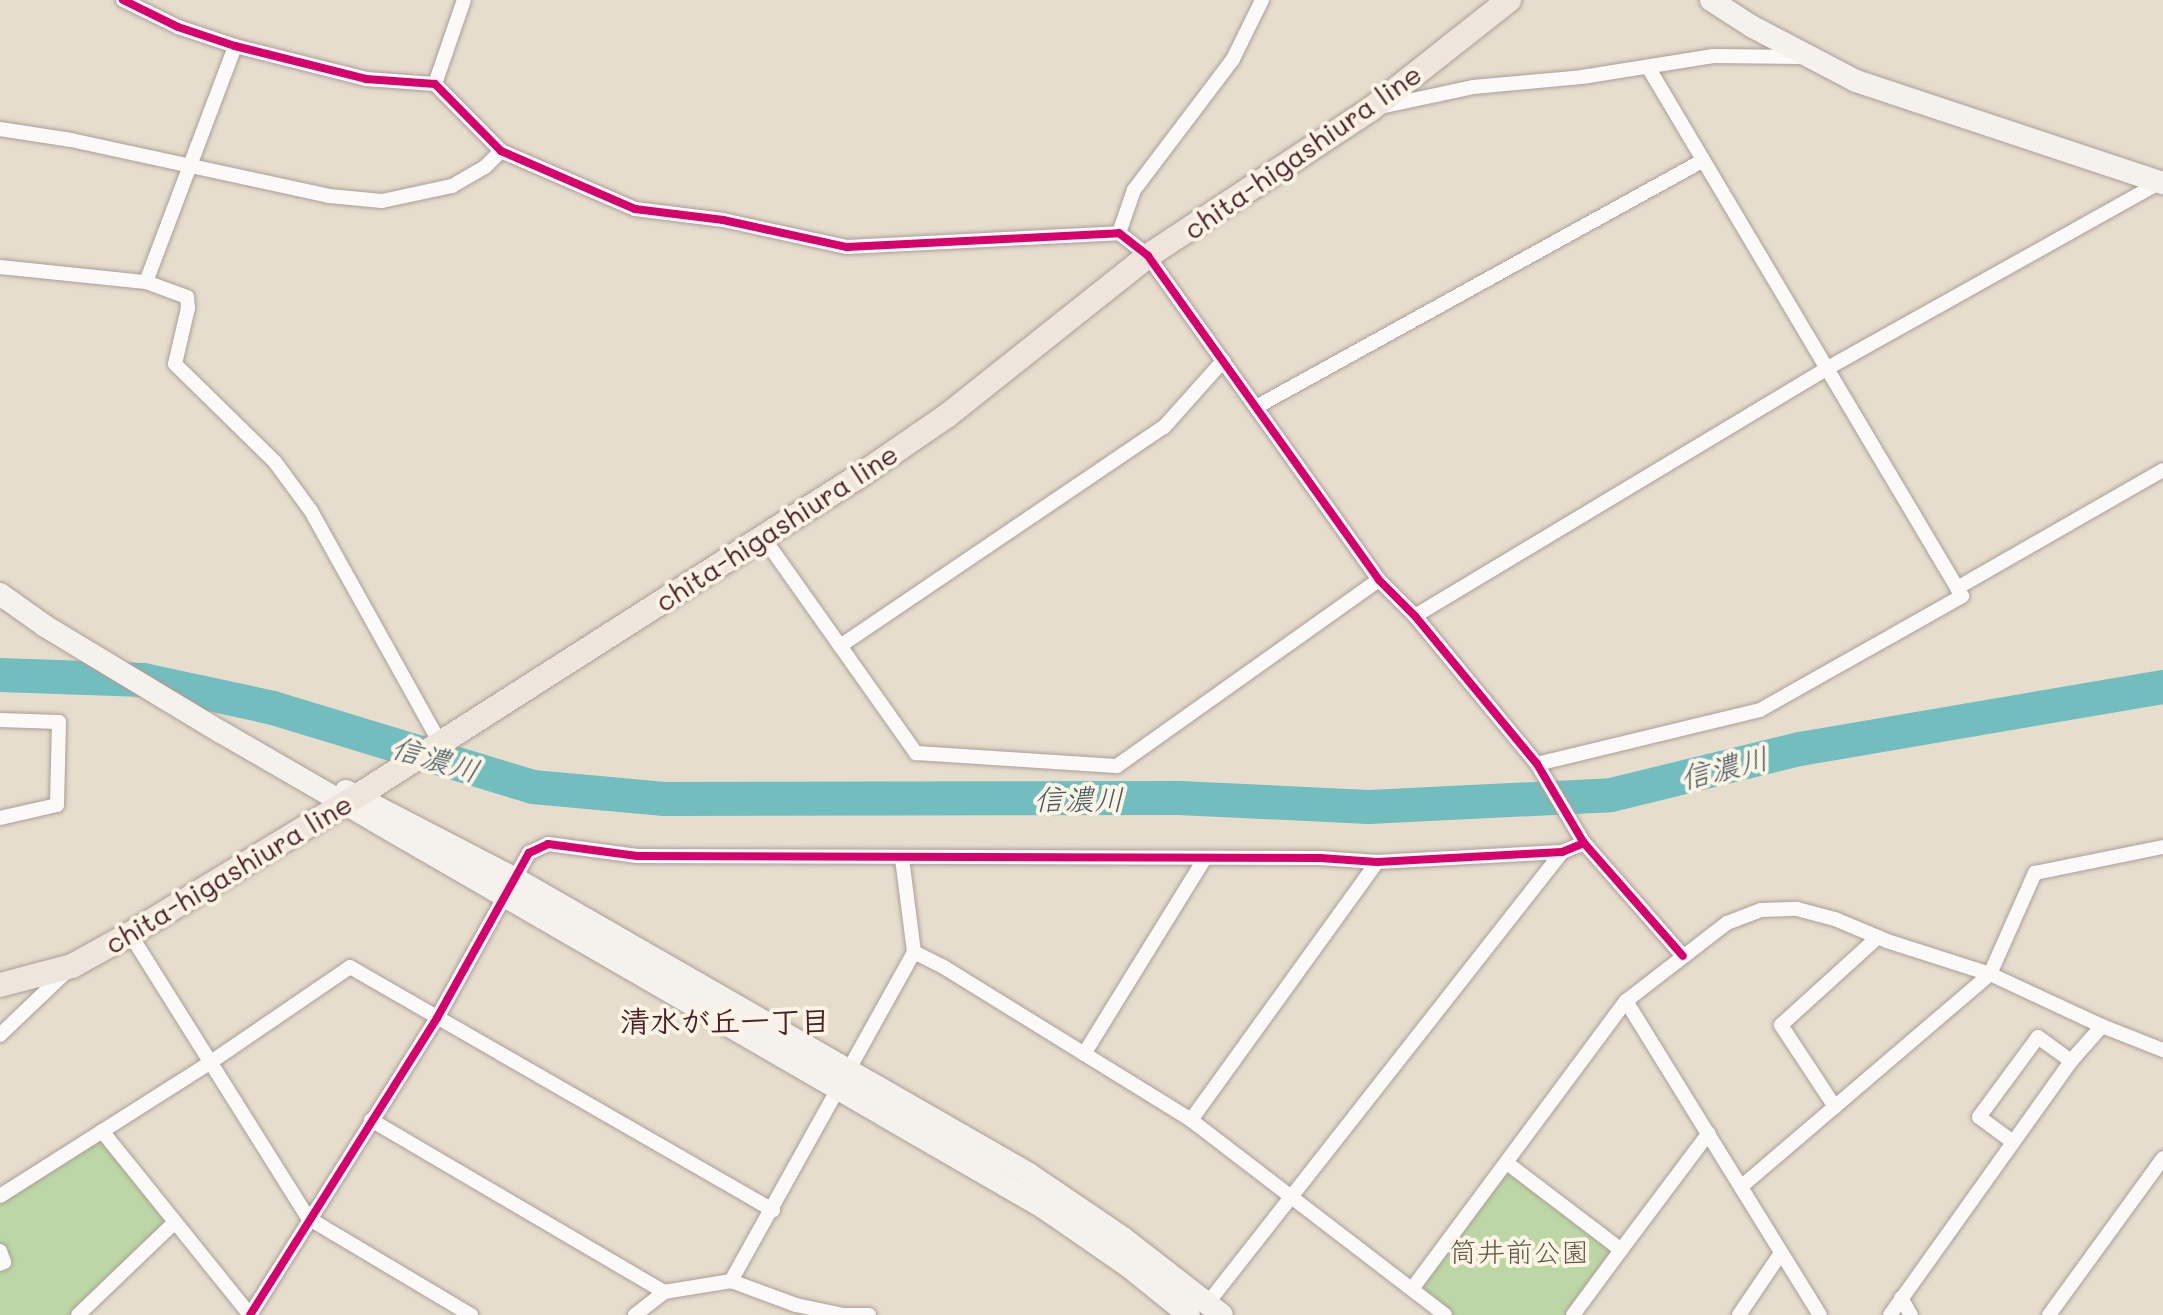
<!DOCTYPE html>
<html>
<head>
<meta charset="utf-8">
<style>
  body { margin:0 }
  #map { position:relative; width:2163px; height:1315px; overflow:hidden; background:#e7ddcd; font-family:Mali,"Klee One",sans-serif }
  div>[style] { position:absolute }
  .green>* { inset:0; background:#bcd7a5 }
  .river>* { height:34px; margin:-17px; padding:0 17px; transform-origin:17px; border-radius:17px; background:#72bebe }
  .roads { filter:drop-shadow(0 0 2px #aa9f98) drop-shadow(0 0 2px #aa9f98) }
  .street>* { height:14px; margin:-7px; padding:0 7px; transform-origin:7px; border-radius:7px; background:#fbfaf8 }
  .secondary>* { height:22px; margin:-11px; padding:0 11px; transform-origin:11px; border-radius:11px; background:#f5f1ed }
  .primary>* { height:24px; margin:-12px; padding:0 12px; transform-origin:12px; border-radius:12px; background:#eee5dc }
  .cycleway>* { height:8px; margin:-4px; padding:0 4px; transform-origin:4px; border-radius:4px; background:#d6006c }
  span { translate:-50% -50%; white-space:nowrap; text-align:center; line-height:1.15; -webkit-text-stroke:8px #fcf5e5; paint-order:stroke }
  .street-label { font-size:28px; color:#4a1f2b }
  .park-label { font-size:28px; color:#625546 }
  .water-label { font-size:30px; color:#465963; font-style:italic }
  .neighbourhood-label { font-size:30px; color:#4a1f2b; font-weight:700 }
</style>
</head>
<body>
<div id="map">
  <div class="green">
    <i style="clip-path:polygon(102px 1131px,175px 1222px,78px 1315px,0 1315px,0 1196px)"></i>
    <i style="clip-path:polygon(1507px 1163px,1621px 1250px,1573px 1315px,1445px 1315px,1412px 1289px)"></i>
  </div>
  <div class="river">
    <i style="left:0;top:675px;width:144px;rotate:2deg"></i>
    <i style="left:144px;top:680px;width:132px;rotate:12.2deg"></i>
    <i style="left:273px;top:708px;width:272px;rotate:16.9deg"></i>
    <i style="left:533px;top:787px;width:132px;rotate:5.2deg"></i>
    <i style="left:664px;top:799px;width:515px;rotate:-0.11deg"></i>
    <i style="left:1179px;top:798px;width:190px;rotate:2.7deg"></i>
    <i style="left:1369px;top:807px;width:242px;rotate:-2.8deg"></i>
    <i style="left:1611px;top:795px;width:195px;rotate:-13.7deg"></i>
    <i style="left:1800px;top:749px;width:368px;rotate:-9.7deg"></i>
  </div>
  <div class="roads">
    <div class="street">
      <i style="left:123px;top:0;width:61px;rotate:26.1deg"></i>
      <i style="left:178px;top:27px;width:60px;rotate:18.4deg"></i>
      <i style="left:235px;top:46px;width:135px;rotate:14.1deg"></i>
      <i style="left:366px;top:79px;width:69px;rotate:4.1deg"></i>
      <i style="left:435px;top:84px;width:94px;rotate:45.4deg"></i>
      <i style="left:501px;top:151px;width:146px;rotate:23.4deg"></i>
      <i style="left:635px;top:209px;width:89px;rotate:7.1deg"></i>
      <i style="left:723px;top:220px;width:127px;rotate:12.3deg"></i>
      <i style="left:847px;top:247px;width:272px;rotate:-2.9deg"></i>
      <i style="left:1119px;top:233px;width:37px;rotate:38deg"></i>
      <i style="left:1148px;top:256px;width:398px;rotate:54.5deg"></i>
      <i style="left:1379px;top:580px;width:51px;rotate:45deg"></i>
      <i style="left:1415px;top:616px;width:192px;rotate:50.5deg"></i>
      <i style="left:1537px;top:764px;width:92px;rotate:59.3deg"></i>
      <i style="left:1584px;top:843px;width:150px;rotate:48.8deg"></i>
      <i style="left:435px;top:84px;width:89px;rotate:-71deg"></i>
      <i style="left:1380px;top:107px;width:95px;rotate:-12.1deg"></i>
      <i style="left:1473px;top:87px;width:109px;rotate:-5.2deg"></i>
      <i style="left:1582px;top:77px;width:133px;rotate:-9.1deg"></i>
      <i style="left:1713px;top:56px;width:90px;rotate:0.6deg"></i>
      <i style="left:0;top:129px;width:72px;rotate:8.8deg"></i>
      <i style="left:71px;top:140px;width:264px;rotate:12.2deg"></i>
      <i style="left:329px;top:196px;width:53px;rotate:5.4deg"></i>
      <i style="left:382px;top:201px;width:72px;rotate:-12.1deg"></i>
      <i style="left:452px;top:186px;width:38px;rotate:-30deg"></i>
      <i style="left:485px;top:167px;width:23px;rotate:-45deg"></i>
      <i style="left:1119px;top:233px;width:46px;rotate:-70.8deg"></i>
      <i style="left:1134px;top:190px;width:164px;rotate:-52.9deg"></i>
      <i style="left:1233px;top:59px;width:66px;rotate:-63.8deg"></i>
      <i style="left:0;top:267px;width:147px;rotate:5.9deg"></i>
      <i style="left:146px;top:282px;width:44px;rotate:20.1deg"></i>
      <i style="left:187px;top:297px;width:11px;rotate:85deg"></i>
      <i style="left:188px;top:308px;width:57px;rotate:103.1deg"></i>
      <i style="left:175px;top:364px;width:140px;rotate:44.4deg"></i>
      <i style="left:275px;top:462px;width:61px;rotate:53.7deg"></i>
      <i style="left:311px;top:511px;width:263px;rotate:60.9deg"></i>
      <i style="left:146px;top:282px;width:252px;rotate:-69.3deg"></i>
      <i style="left:1256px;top:407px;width:509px;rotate:-28.88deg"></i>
      <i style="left:763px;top:537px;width:265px;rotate:54.7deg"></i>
      <i style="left:916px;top:753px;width:201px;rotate:3.7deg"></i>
      <i style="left:1117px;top:766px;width:321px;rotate:-35.4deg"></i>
      <i style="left:1957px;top:588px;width:237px;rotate:-29.8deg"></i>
      <i style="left:1415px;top:616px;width:480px;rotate:-31deg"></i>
      <i style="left:1826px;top:369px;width:384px;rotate:-29.2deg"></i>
      <i style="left:840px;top:646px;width:391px;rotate:-34.1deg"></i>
      <i style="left:1164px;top:427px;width:89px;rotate:-48.2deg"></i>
      <i style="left:0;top:720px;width:59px;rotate:1.9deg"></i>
      <i style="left:59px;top:722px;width:83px;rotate:91.4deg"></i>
      <i style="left:57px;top:805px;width:58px;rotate:167.2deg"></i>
      <i style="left:1537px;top:764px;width:229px;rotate:-13.6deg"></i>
      <i style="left:1760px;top:710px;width:232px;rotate:-29.4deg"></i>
      <i style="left:1962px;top:596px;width:615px;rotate:-120.69deg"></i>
      <i style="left:130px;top:934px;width:335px;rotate:57.9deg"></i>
      <i style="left:308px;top:1218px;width:190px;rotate:30.8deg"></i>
      <i style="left:914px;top:952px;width:31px;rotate:27deg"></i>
      <i style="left:942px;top:966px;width:293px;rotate:31.7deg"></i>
      <i style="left:1191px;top:1120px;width:320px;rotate:37.5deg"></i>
      <i style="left:1626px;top:1001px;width:369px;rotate:58.3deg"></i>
      <i style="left:0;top:1035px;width:91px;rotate:-43.7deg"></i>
      <i style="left:1084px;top:1054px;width:228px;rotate:-58.3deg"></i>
      <i style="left:1835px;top:1107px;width:98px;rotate:-123.4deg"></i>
      <i style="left:1781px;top:1025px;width:131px;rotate:-42.2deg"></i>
      <i style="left:371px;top:1120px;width:340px;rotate:30.4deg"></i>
      <i style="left:1191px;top:1120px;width:318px;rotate:-54.2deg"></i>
      <i style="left:102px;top:1131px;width:236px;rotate:51.2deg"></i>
      <i style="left:2013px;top:1142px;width:42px;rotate:-143.7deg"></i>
      <i style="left:1979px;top:1117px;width:99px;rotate:-53.6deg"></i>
      <i style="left:2038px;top:1037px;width:41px;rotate:36deg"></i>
      <i style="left:1507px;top:1163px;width:143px;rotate:37.3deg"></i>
      <i style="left:1621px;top:1250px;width:81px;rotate:126.4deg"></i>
      <i style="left:1742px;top:1186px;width:326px;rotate:-40.5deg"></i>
      <i style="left:1990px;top:974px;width:111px;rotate:-66deg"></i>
      <i style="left:2035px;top:873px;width:131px;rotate:-11.5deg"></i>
      <i style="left:0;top:1196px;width:246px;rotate:-32.4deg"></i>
      <i style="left:208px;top:1064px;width:172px;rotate:-34.3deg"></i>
      <i style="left:350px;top:967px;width:488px;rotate:29.9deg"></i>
      <i style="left:1621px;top:1250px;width:146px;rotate:-53.1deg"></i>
      <i style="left:0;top:1251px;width:12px;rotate:70deg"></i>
      <i style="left:4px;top:1262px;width:4px;rotate:153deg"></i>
      <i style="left:731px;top:1281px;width:376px;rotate:-60.9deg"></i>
      <i style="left:914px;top:952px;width:95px;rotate:-97.3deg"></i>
      <i style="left:1412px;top:1289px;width:359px;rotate:-53.4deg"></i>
      <i style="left:1626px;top:1001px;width:128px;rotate:-37.7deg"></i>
      <i style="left:1727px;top:923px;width:36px;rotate:-21deg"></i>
      <i style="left:1761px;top:910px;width:36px;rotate:-2deg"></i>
      <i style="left:1797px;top:909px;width:39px;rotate:15deg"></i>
      <i style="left:1835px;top:919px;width:56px;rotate:22.9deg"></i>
      <i style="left:1887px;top:941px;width:108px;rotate:17.8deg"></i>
      <i style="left:1990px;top:974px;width:123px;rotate:24.9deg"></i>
      <i style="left:2102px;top:1026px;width:66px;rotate:21.5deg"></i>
      <i style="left:1901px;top:1298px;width:20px;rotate:60deg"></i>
      <i style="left:1207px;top:1304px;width:575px;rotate:-51.85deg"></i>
      <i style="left:78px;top:1315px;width:134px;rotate:-43.8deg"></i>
      <i style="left:250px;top:1315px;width:351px;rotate:-57.8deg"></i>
      <i style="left:437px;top:1018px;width:189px;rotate:-60.9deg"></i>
      <i style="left:529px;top:853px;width:21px;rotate:-25deg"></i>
      <i style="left:548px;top:844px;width:90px;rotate:7.7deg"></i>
      <i style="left:637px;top:856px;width:683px;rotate:0.17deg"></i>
      <i style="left:1320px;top:858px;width:57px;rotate:4deg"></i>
      <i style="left:1377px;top:862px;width:185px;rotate:-3.1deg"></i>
      <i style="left:1562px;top:852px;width:24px;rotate:-22deg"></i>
      <i style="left:635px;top:1315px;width:37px;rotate:-38deg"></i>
      <i style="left:664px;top:1292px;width:68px;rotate:-9.3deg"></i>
      <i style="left:731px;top:1281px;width:69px;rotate:20.3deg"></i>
      <i style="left:796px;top:1305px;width:49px;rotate:11.8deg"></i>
      <i style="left:844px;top:1315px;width:25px"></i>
      <i style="left:1739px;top:1315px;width:75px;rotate:-55.9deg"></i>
      <i style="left:1890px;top:1315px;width:312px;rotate:-54.5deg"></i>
      <i style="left:2071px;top:1061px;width:47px;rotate:-48.5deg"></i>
      <i style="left:2049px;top:1315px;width:194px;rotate:-54deg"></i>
    </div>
    <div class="secondary">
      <i style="left:1711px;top:0;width:48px;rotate:33deg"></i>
      <i style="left:1751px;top:26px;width:119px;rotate:27.6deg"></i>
      <i style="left:1856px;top:81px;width:324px;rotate:18.4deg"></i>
      <i style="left:0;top:594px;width:55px;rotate:35.4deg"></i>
      <i style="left:45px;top:626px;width:205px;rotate:31.1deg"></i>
      <i style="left:221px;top:732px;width:951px;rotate:30.04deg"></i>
      <i style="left:1044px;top:1208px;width:102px;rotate:34.6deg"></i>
      <i style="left:1128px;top:1266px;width:78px;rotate:38.8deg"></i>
      <i style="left:346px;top:791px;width:191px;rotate:27.4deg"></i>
      <i style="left:516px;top:879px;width:592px;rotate:29.9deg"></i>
      <i style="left:1029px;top:1174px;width:114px;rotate:34.2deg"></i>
      <i style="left:1123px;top:1238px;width:125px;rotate:37.9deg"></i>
    </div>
    <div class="primary">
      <i style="left:0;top:985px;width:74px;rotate:-14.8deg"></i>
      <i style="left:72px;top:966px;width:66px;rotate:-28.9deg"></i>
      <i style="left:130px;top:934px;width:268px;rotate:-31.3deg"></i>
      <i style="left:359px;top:795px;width:597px;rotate:-32.54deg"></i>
      <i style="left:862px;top:474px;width:104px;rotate:-34.5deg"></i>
      <i style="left:948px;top:415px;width:256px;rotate:-38.5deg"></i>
      <i style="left:1148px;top:256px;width:267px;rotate:-33.4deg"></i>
      <i style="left:1371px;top:109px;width:176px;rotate:-38.3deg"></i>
    </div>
  </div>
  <div class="cycleway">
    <i style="left:123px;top:0;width:61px;rotate:26.1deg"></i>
    <i style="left:178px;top:27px;width:60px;rotate:18.4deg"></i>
    <i style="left:235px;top:46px;width:135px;rotate:14.1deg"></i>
    <i style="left:366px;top:79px;width:69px;rotate:4.1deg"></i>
    <i style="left:435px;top:84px;width:94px;rotate:45.4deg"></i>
    <i style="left:501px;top:151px;width:146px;rotate:23.4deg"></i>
    <i style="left:635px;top:209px;width:89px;rotate:7.1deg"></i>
    <i style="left:723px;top:220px;width:127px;rotate:12.3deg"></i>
    <i style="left:847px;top:247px;width:272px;rotate:-2.9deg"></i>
    <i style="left:1119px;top:233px;width:37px;rotate:38deg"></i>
    <i style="left:1148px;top:256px;width:398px;rotate:54.5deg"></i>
    <i style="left:1379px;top:580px;width:51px;rotate:45deg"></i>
    <i style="left:1415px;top:616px;width:192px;rotate:50.5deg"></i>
    <i style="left:1537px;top:764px;width:92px;rotate:59.3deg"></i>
    <i style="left:1584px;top:843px;width:150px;rotate:48.8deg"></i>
    <i style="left:250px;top:1315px;width:351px;rotate:-57.8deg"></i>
    <i style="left:437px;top:1018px;width:189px;rotate:-60.9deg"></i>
    <i style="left:529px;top:853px;width:21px;rotate:-25deg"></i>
    <i style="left:548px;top:844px;width:90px;rotate:7.7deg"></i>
    <i style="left:637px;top:856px;width:683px;rotate:0.17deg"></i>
    <i style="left:1320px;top:858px;width:57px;rotate:4deg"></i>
    <i style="left:1377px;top:862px;width:185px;rotate:-3.1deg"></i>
    <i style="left:1562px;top:852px;width:24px;rotate:-22deg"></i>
  </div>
  <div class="street-label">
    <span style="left:1302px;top:151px;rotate:-35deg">chita-higashiura line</span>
    <span style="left:776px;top:527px;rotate:-33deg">chita-higashiura line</span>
    <span style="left:228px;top:873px;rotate:-31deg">chita-higashiura line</span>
  </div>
  <div class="park-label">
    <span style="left:1519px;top:1251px">筒井前公園</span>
  </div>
  <div class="water-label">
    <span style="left:436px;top:758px;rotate:17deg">信濃川</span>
    <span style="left:1724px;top:767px;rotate:-14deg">信濃川</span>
    <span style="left:1079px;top:798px">信濃川</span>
  </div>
  <div class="neighbourhood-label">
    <span style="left:725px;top:1020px">清水が丘一丁目</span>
  </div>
</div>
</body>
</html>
